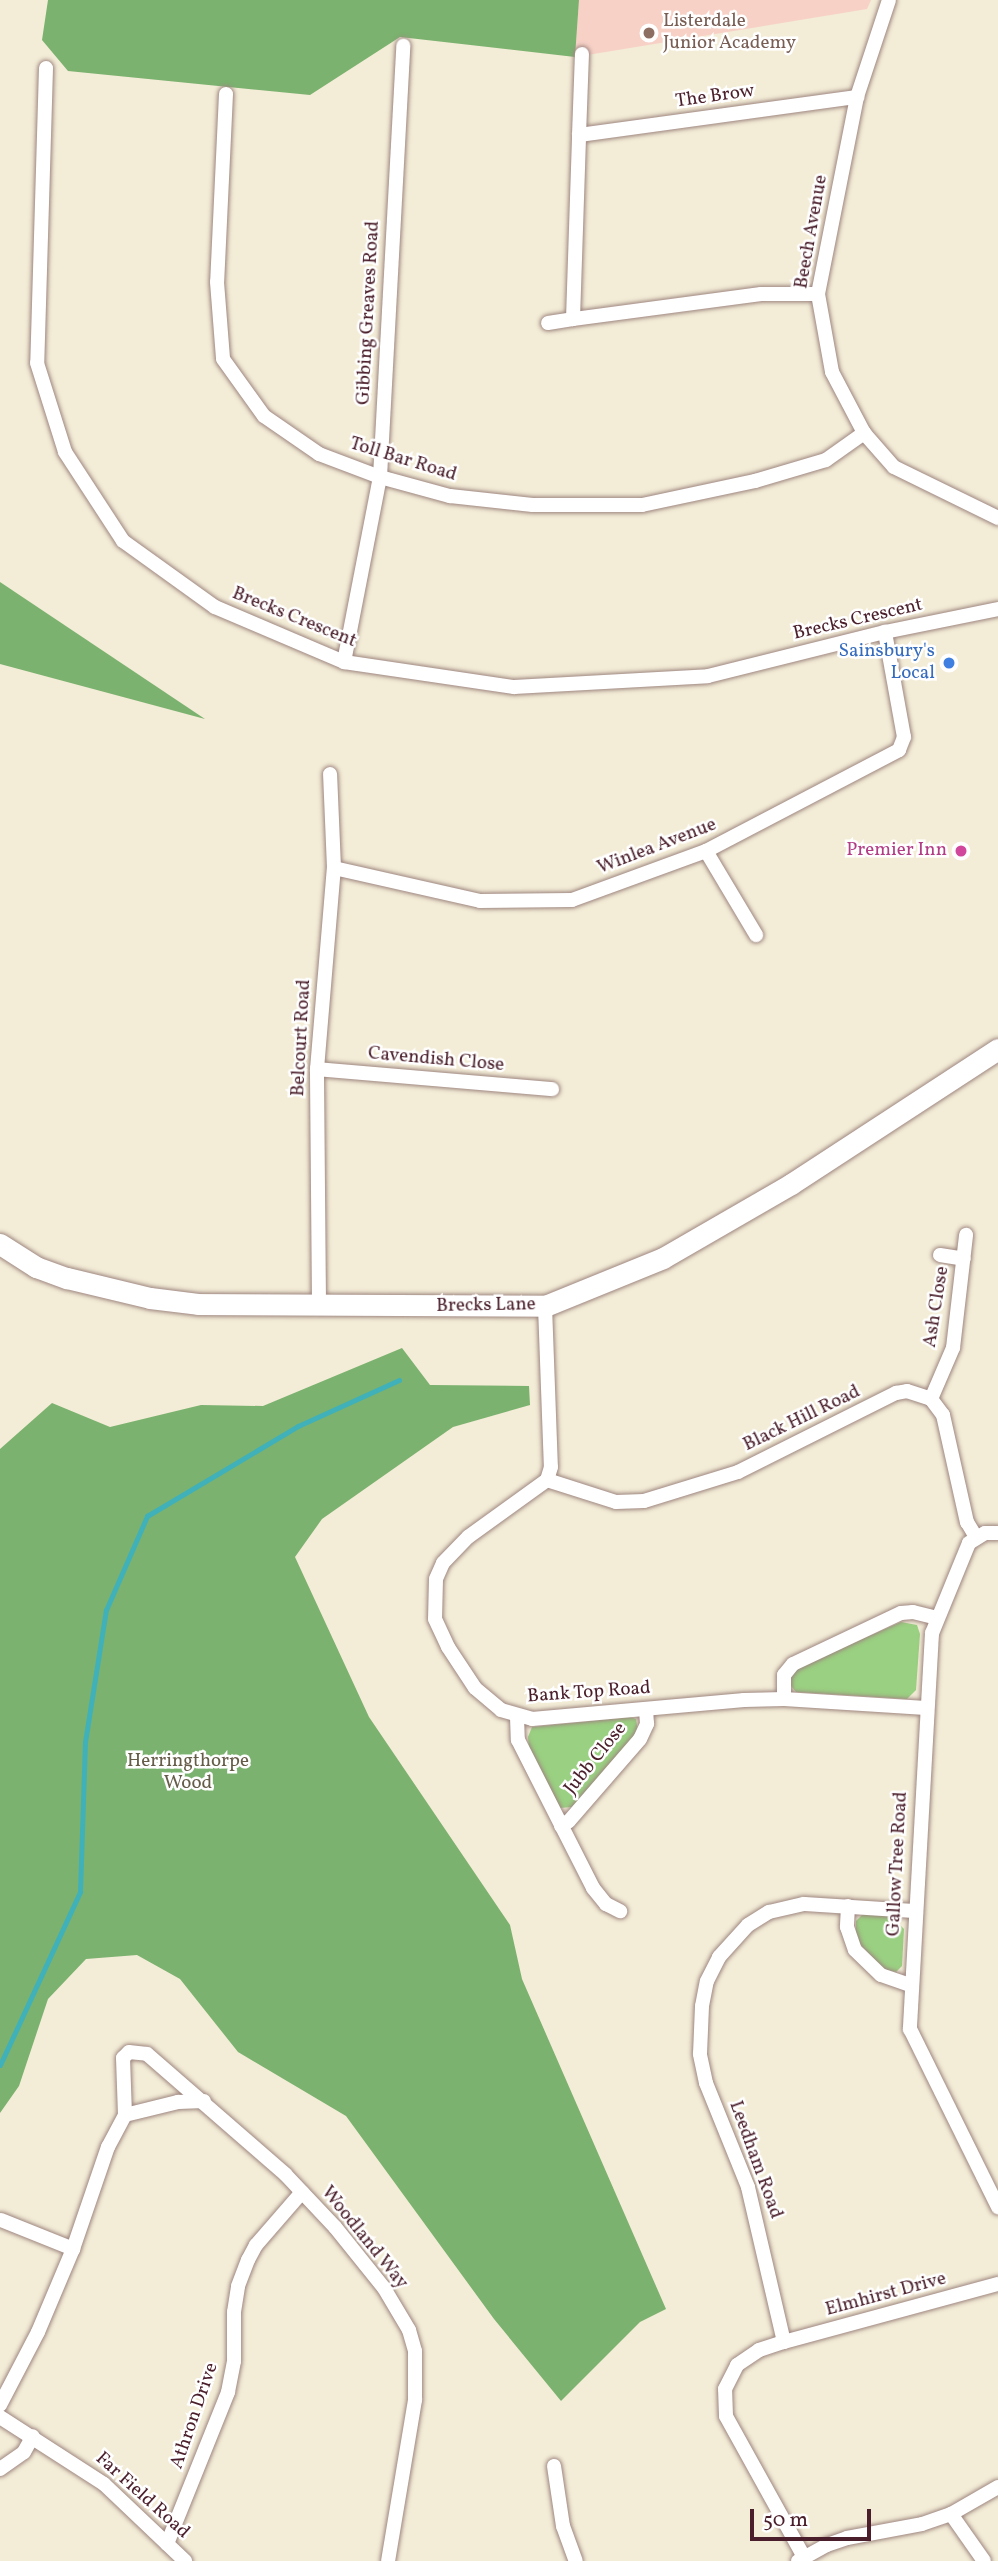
<!DOCTYPE html>
<html>
<head>
<meta charset="utf-8">
<style>
  body { margin:0 }
  #map { position:relative; width:998px; height:2561px; overflow:hidden; background:#f3ecd6; font-family:Vollkorn,serif }
  div>[style] { position:absolute }
  .built>* { inset:0; background:#f7d1c6 }
  .green>* { inset:0; background:#9ad081 }
  .forest>* { inset:0; background:#7bb26f }
  .stream>* { height:5px; margin:-2.5px; padding:0 2.5px; transform-origin:2.5px; border-radius:2.5px; background:#40b1b8 }
  .roads { filter:drop-shadow(0 0 2px #9e8680) drop-shadow(0 0 2px #9e8680) }
  .street>* { height:14px; margin:-7px; padding:0 7px; transform-origin:7px; border-radius:7px; background:#fff }
  .secondary>* { height:21px; margin:-10.5px; padding:0 10.5px; transform-origin:10.5px; border-radius:10.5px; background:#fff }
  .dots>* { width:19px; height:19px; translate:-50% -50%; box-sizing:border-box; border:4px solid #fff; border-radius:50% }
  span { translate:-50% -50%; white-space:nowrap; text-align:center; line-height:1.15; -webkit-text-stroke:5px #fff; paint-order:stroke }
  .education-label { font-size:19px; color:#785e54 }
  .left { translate:0 -50%; text-align:left }
  .street-label { font-size:19px; color:#4a1f2b }
  .shop-label { font-size:19px; color:#366cbe }
  .right { translate:-100% -50%; text-align:right }
  .hotel-label { font-size:19px; color:#b23c85 }
  .park-label { font-size:19px; color:#665d49 }
  .scale { position:absolute; left:750px; top:2509px; width:121px; height:32px; box-sizing:border-box; border:4px solid #4a1f2b; border-top:0; padding-left:9px; font-size:21px; line-height:24px; white-space:nowrap; color:#4a1f2b; -webkit-text-stroke:5px #fff; paint-order:stroke }
</style>
</head>
<body>
<div id="map">
  <div class="built">
    <i style="clip-path:polygon(579px 0,871px 0,867px 9px,575px 57px)"></i>
  </div>
  <div class="green">
    <i style="clip-path:polygon(901px 1622px,917px 1625px,920px 1634px,916px 1690px,907px 1699px,796px 1692px,791px 1686px,790px 1676px,796px 1668px)"></i>
    <i style="clip-path:polygon(630px 1717px,636px 1719px,638px 1731px,572px 1807px,560px 1808px,529px 1748px,528px 1737px,532px 1727px)"></i>
    <i style="clip-path:polygon(863px 1914px,891px 1916px,904px 1929px,902px 1966px,896px 1972px,883px 1969px,856px 1940px,856px 1921px)"></i>
  </div>
  <div class="forest">
    <i style="clip-path:polygon(48px 0,579px 0,575px 57px,400px 37px,310px 95px,68px 71px,42px 40px)"></i>
    <i style="clip-path:polygon(0 582px,205px 719px,0 664px)"></i>
    <i style="clip-path:polygon(402px 1348px,430px 1385px,529px 1386px,530px 1405px,453px 1427px,322px 1519px,295px 1557px,369px 1717px,510px 1925px,522px 1979px,666px 2309px,640px 2322px,561px 2401px,494px 2319px,346px 2116px,238px 2052px,180px 1979px,137px 1955px,86px 1959px,48px 1999px,19px 2086px,0 2113px,0 1449px,52px 1403px,110px 1427px,201px 1405px,263px 1406px)"></i>
  </div>
  <div class="stream">
    <i style="left:0;top:2065px;width:191px;rotate:-65.2deg"></i>
    <i style="left:80px;top:1892px;width:150px;rotate:-88.1deg"></i>
    <i style="left:85px;top:1742px;width:134px;rotate:-81deg"></i>
    <i style="left:106px;top:1610px;width:103px;rotate:-66.4deg"></i>
    <i style="left:147px;top:1516px;width:176px;rotate:-30.8deg"></i>
    <i style="left:298px;top:1426px;width:111px;rotate:-24.5deg"></i>
  </div>
  <div class="roads">
    <div class="street">
      <i style="left:889px;top:0;width:102px;rotate:108.3deg"></i>
      <i style="left:857px;top:97px;width:201px;rotate:101.2deg"></i>
      <i style="left:818px;top:294px;width:79px;rotate:79.8deg"></i>
      <i style="left:832px;top:372px;width:69px;rotate:62.3deg"></i>
      <i style="left:864px;top:433px;width:45px;rotate:48.6deg"></i>
      <i style="left:894px;top:467px;width:116px;rotate:26.1deg"></i>
      <i style="left:46px;top:68px;width:295px;rotate:91.7deg"></i>
      <i style="left:37px;top:363px;width:93px;rotate:72.5deg"></i>
      <i style="left:65px;top:452px;width:106px;rotate:56.9deg"></i>
      <i style="left:123px;top:541px;width:113px;rotate:35.7deg"></i>
      <i style="left:215px;top:607px;width:140px;rotate:23.1deg"></i>
      <i style="left:344px;top:662px;width:172px;rotate:8.4deg"></i>
      <i style="left:514px;top:687px;width:194px;rotate:-3.2deg"></i>
      <i style="left:708px;top:676px;width:182px;rotate:-14deg"></i>
      <i style="left:885px;top:632px;width:115px;rotate:-11.5deg"></i>
      <i style="left:226px;top:94px;width:188px;rotate:92.7deg"></i>
      <i style="left:217px;top:282px;width:77px;rotate:85.5deg"></i>
      <i style="left:223px;top:359px;width:70px;rotate:54.3deg"></i>
      <i style="left:264px;top:416px;width:67px;rotate:34.6deg"></i>
      <i style="left:319px;top:454px;width:65px;rotate:20.7deg"></i>
      <i style="left:380px;top:477px;width:73px;rotate:15.2deg"></i>
      <i style="left:450px;top:496px;width:83px;rotate:6.2deg"></i>
      <i style="left:533px;top:505px;width:109px"></i>
      <i style="left:642px;top:505px;width:116px;rotate:-12deg"></i>
      <i style="left:755px;top:481px;width:74px;rotate:-16.5deg"></i>
      <i style="left:826px;top:460px;width:47px;rotate:-35.4deg"></i>
      <i style="left:579px;top:135px;width:81px;rotate:-87.9deg"></i>
      <i style="left:818px;top:294px;width:57px;rotate:180deg"></i>
      <i style="left:761px;top:294px;width:190px;rotate:172.4deg"></i>
      <i style="left:573px;top:319px;width:184px;rotate:-88.1deg"></i>
      <i style="left:579px;top:135px;width:281px;rotate:-7.8deg"></i>
      <i style="left:548px;top:323px;width:25px;rotate:-9deg"></i>
      <i style="left:344px;top:662px;width:188px;rotate:-79deg"></i>
      <i style="left:380px;top:477px;width:432px;rotate:-86.9deg"></i>
      <i style="left:706px;top:851px;width:98px;rotate:59.2deg"></i>
      <i style="left:334px;top:868px;width:150px;rotate:12.7deg"></i>
      <i style="left:480px;top:901px;width:92px;rotate:-0.6deg"></i>
      <i style="left:572px;top:900px;width:143px;rotate:-20.1deg"></i>
      <i style="left:706px;top:851px;width:218px;rotate:-27.6deg"></i>
      <i style="left:899px;top:750px;width:14px;rotate:-69deg"></i>
      <i style="left:904px;top:737px;width:107px;rotate:-100.3deg"></i>
      <i style="left:317px;top:1069px;width:236px;rotate:4.9deg"></i>
      <i style="left:940px;top:1255px;width:24px;rotate:9deg"></i>
      <i style="left:319px;top:1304px;width:235px;rotate:-90.5deg"></i>
      <i style="left:317px;top:1069px;width:202px;rotate:-85.2deg"></i>
      <i style="left:334px;top:868px;width:94px;rotate:-92.4deg"></i>
      <i style="left:545px;top:1306px;width:161px;rotate:87.9deg"></i>
      <i style="left:551px;top:1467px;width:14px;rotate:107deg"></i>
      <i style="left:547px;top:1480px;width:97px;rotate:144.2deg"></i>
      <i style="left:468px;top:1537px;width:36px;rotate:134deg"></i>
      <i style="left:443px;top:1563px;width:17px;rotate:114deg"></i>
      <i style="left:436px;top:1579px;width:40px;rotate:91.4deg"></i>
      <i style="left:435px;top:1619px;width:31px;rotate:65deg"></i>
      <i style="left:448px;top:1647px;width:49px;rotate:56.6deg"></i>
      <i style="left:475px;top:1688px;width:34px;rotate:40deg"></i>
      <i style="left:501px;top:1710px;width:32px;rotate:16deg"></i>
      <i style="left:532px;top:1719px;width:213px;rotate:-5.1deg"></i>
      <i style="left:744px;top:1700px;width:40px;rotate:-1.4deg"></i>
      <i style="left:784px;top:1699px;width:142px;rotate:3.6deg"></i>
      <i style="left:931px;top:1399px;width:56px;rotate:-66.7deg"></i>
      <i style="left:953px;top:1348px;width:114px;rotate:-83.4deg"></i>
      <i style="left:547px;top:1480px;width:72px;rotate:17.7deg"></i>
      <i style="left:616px;top:1502px;width:28px;rotate:-2deg"></i>
      <i style="left:644px;top:1501px;width:98px;rotate:-17.1deg"></i>
      <i style="left:738px;top:1472px;width:177px;rotate:-26.6deg"></i>
      <i style="left:896px;top:1393px;width:11px;rotate:-10deg"></i>
      <i style="left:907px;top:1391px;width:25px;rotate:18deg"></i>
      <i style="left:931px;top:1399px;width:20px;rotate:53deg"></i>
      <i style="left:943px;top:1415px;width:110px;rotate:77.4deg"></i>
      <i style="left:967px;top:1522px;width:17px;rotate:59deg"></i>
      <i style="left:998px;top:1533px;width:13px;rotate:180deg"></i>
      <i style="left:985px;top:1533px;width:19px;rotate:148deg"></i>
      <i style="left:969px;top:1543px;width:97px;rotate:112.3deg"></i>
      <i style="left:932px;top:1633px;width:397px;rotate:93.2deg"></i>
      <i style="left:910px;top:2029px;width:199px;rotate:63.7deg"></i>
      <i style="left:784px;top:1699px;width:24px;rotate:-90deg"></i>
      <i style="left:784px;top:1675px;width:14px;rotate:-51deg"></i>
      <i style="left:793px;top:1664px;width:119px;rotate:-25.3deg"></i>
      <i style="left:901px;top:1613px;width:12px;rotate:-5deg"></i>
      <i style="left:913px;top:1612px;width:25px;rotate:14deg"></i>
      <i style="left:517px;top:1717px;width:23px;rotate:88deg"></i>
      <i style="left:518px;top:1740px;width:166px;rotate:63.1deg"></i>
      <i style="left:593px;top:1888px;width:21px;rotate:51deg"></i>
      <i style="left:606px;top:1904px;width:16px;rotate:27deg"></i>
      <i style="left:561px;top:1826px;width:9px;rotate:-32deg"></i>
      <i style="left:569px;top:1821px;width:108px;rotate:-49.1deg"></i>
      <i style="left:640px;top:1739px;width:17px;rotate:-65deg"></i>
      <i style="left:647px;top:1724px;width:15px;rotate:-94deg"></i>
      <i style="left:848px;top:1906px;width:21px;rotate:93deg"></i>
      <i style="left:847px;top:1927px;width:24px;rotate:71deg"></i>
      <i style="left:855px;top:1950px;width:36px;rotate:44deg"></i>
      <i style="left:881px;top:1975px;width:31px;rotate:19deg"></i>
      <i style="left:125px;top:2115px;width:55px;rotate:-13.8deg"></i>
      <i style="left:178px;top:2102px;width:26px;rotate:-2deg"></i>
      <i style="left:1px;top:2220px;width:78px;rotate:21.9deg"></i>
      <i style="left:784px;top:2342px;width:222px;rotate:-15.2deg"></i>
      <i style="left:0;top:2405px;width:82px;rotate:-62.5deg"></i>
      <i style="left:38px;top:2332px;width:90px;rotate:-67.1deg"></i>
      <i style="left:73px;top:2249px;width:108px;rotate:-71.1deg"></i>
      <i style="left:108px;top:2147px;width:36px;rotate:-62deg"></i>
      <i style="left:125px;top:2115px;width:57px;rotate:-92deg"></i>
      <i style="left:123px;top:2058px;width:8px;rotate:-45deg"></i>
      <i style="left:129px;top:2052px;width:18px;rotate:6deg"></i>
      <i style="left:147px;top:2054px;width:183px;rotate:41deg"></i>
      <i style="left:285px;top:2174px;width:73px;rotate:46.7deg"></i>
      <i style="left:335px;top:2227px;width:78px;rotate:51.2deg"></i>
      <i style="left:384px;top:2288px;width:49px;rotate:59.2deg"></i>
      <i style="left:409px;top:2330px;width:22px;rotate:74deg"></i>
      <i style="left:415px;top:2351px;width:49px;rotate:90deg"></i>
      <i style="left:415px;top:2400px;width:163px;rotate:99.5deg"></i>
      <i style="left:0;top:2417px;width:124px;rotate:32.8deg"></i>
      <i style="left:104px;top:2484px;width:112px;rotate:43.5deg"></i>
      <i style="left:554px;top:2466px;width:61px;rotate:81.5deg"></i>
      <i style="left:563px;top:2526px;width:37px;rotate:70deg"></i>
      <i style="left:0;top:2469px;width:29px;rotate:-35deg"></i>
      <i style="left:24px;top:2452px;width:18px;rotate:-61deg"></i>
      <i style="left:951px;top:2514px;width:57px;rotate:54.9deg"></i>
      <i style="left:167px;top:2544px;width:164px;rotate:-68.1deg"></i>
      <i style="left:228px;top:2392px;width:32px;rotate:-79deg"></i>
      <i style="left:234px;top:2361px;width:49px;rotate:-90deg"></i>
      <i style="left:234px;top:2312px;width:26px;rotate:-81deg"></i>
      <i style="left:238px;top:2286px;width:28px;rotate:-69deg"></i>
      <i style="left:248px;top:2260px;width:17px;rotate:-62deg"></i>
      <i style="left:256px;top:2245px;width:70px;rotate:-49deg"></i>
      <i style="left:804px;top:2557px;width:161px;rotate:-119deg"></i>
      <i style="left:726px;top:2416px;width:27px;rotate:-92deg"></i>
      <i style="left:725px;top:2389px;width:27px;rotate:-63deg"></i>
      <i style="left:737px;top:2365px;width:27px;rotate:-34deg"></i>
      <i style="left:759px;top:2350px;width:26px;rotate:-18deg"></i>
      <i style="left:784px;top:2342px;width:159px;rotate:-103.1deg"></i>
      <i style="left:748px;top:2187px;width:112px;rotate:-112deg"></i>
      <i style="left:706px;top:2083px;width:30px;rotate:-102deg"></i>
      <i style="left:700px;top:2054px;width:48px;rotate:-87.6deg"></i>
      <i style="left:702px;top:2006px;width:25px;rotate:-79deg"></i>
      <i style="left:707px;top:1981px;width:27px;rotate:-63deg"></i>
      <i style="left:719px;top:1957px;width:43px;rotate:-47.8deg"></i>
      <i style="left:748px;top:1925px;width:25px;rotate:-32deg"></i>
      <i style="left:769px;top:1912px;width:36px;rotate:-13deg"></i>
      <i style="left:804px;top:1904px;width:111px;rotate:3.6deg"></i>
      <i style="left:798px;top:2561px;width:33px;rotate:-29deg"></i>
      <i style="left:827px;top:2545px;width:21px;rotate:-19deg"></i>
      <i style="left:847px;top:2538px;width:76px;rotate:-10.6deg"></i>
      <i style="left:922px;top:2524px;width:31px;rotate:-19deg"></i>
      <i style="left:951px;top:2514px;width:54px;rotate:-29.9deg"></i>
    </div>
    <div class="secondary">
      <i style="left:0;top:1244px;width:43px;rotate:32.6deg"></i>
      <i style="left:36px;top:1267px;width:33px;rotate:20deg"></i>
      <i style="left:67px;top:1278px;width:85px;rotate:13.5deg"></i>
      <i style="left:150px;top:1298px;width:48px;rotate:7.1deg"></i>
      <i style="left:198px;top:1304px;width:347px;rotate:0.3deg"></i>
      <i style="left:545px;top:1306px;width:127px;rotate:-22.1deg"></i>
      <i style="left:663px;top:1258px;width:148px;rotate:-30deg"></i>
      <i style="left:791px;top:1184px;width:247px;rotate:-33.1deg"></i>
    </div>
  </div>
  <div class="dots">
    <i style="left:649px;top:33px;background:#8d6e63"></i>
    <i style="left:949px;top:663px;background:#3f7fe0"></i>
    <i style="left:961px;top:851px;background:#d1479c"></i>
  </div>
  <div class="education-label">
    <span class="left" style="left:663px;top:33px">Listerdale<br>Junior Academy</span>
  </div>
  <div class="street-label">
    <span style="left:715px;top:97px;rotate:-8deg">The Brow</span>
    <span style="left:812px;top:232px;rotate:-80deg">Beech Avenue</span>
    <span style="left:369px;top:313px;rotate:-87deg">Gibbing Greaves Road</span>
    <span style="left:403px;top:460px;rotate:17deg">Toll Bar Road</span>
    <span style="left:294px;top:618px;rotate:22deg">Brecks Crescent</span>
    <span style="left:858px;top:620px;rotate:-13deg">Brecks Crescent</span>
    <span style="left:657px;top:847px;rotate:-21deg">Winlea Avenue</span>
    <span style="left:302px;top:1038px;rotate:-87deg">Belcourt Road</span>
    <span style="left:436px;top:1060px;rotate:5deg">Cavendish Close</span>
    <span style="left:486px;top:1306px;rotate:-1deg">Brecks Lane</span>
    <span style="left:937px;top:1307px;rotate:-81deg">Ash Close</span>
    <span style="left:802px;top:1419px;rotate:-26deg">Black Hill Road</span>
    <span style="left:589px;top:1693px;rotate:-4deg">Bank Top Road</span>
    <span style="left:596px;top:1759px;rotate:-51deg">Jubb Close</span>
    <span style="left:898px;top:1864px;rotate:-87deg">Gallow Tree Road</span>
    <span style="left:755px;top:2160px;rotate:70deg">Leedham Road</span>
    <span style="left:364px;top:2238px;rotate:51deg">Woodland Way</span>
    <span style="left:886px;top:2295px;rotate:-15deg">Elmhirst Drive</span>
    <span style="left:195px;top:2416px;rotate:-71deg">Athron Drive</span>
    <span style="left:142px;top:2496px;rotate:42deg">Far Field Road</span>
  </div>
  <div class="shop-label">
    <span class="right" style="left:935px;top:663px">Sainsbury's<br>Local</span>
  </div>
  <div class="hotel-label">
    <span class="right" style="left:947px;top:851px">Premier Inn</span>
  </div>
  <div class="park-label">
    <span style="left:188px;top:1773px">Herringthorpe<br>Wood</span>
  </div>
  <div class="scale">50 m</div>
</div>
</body>
</html>
